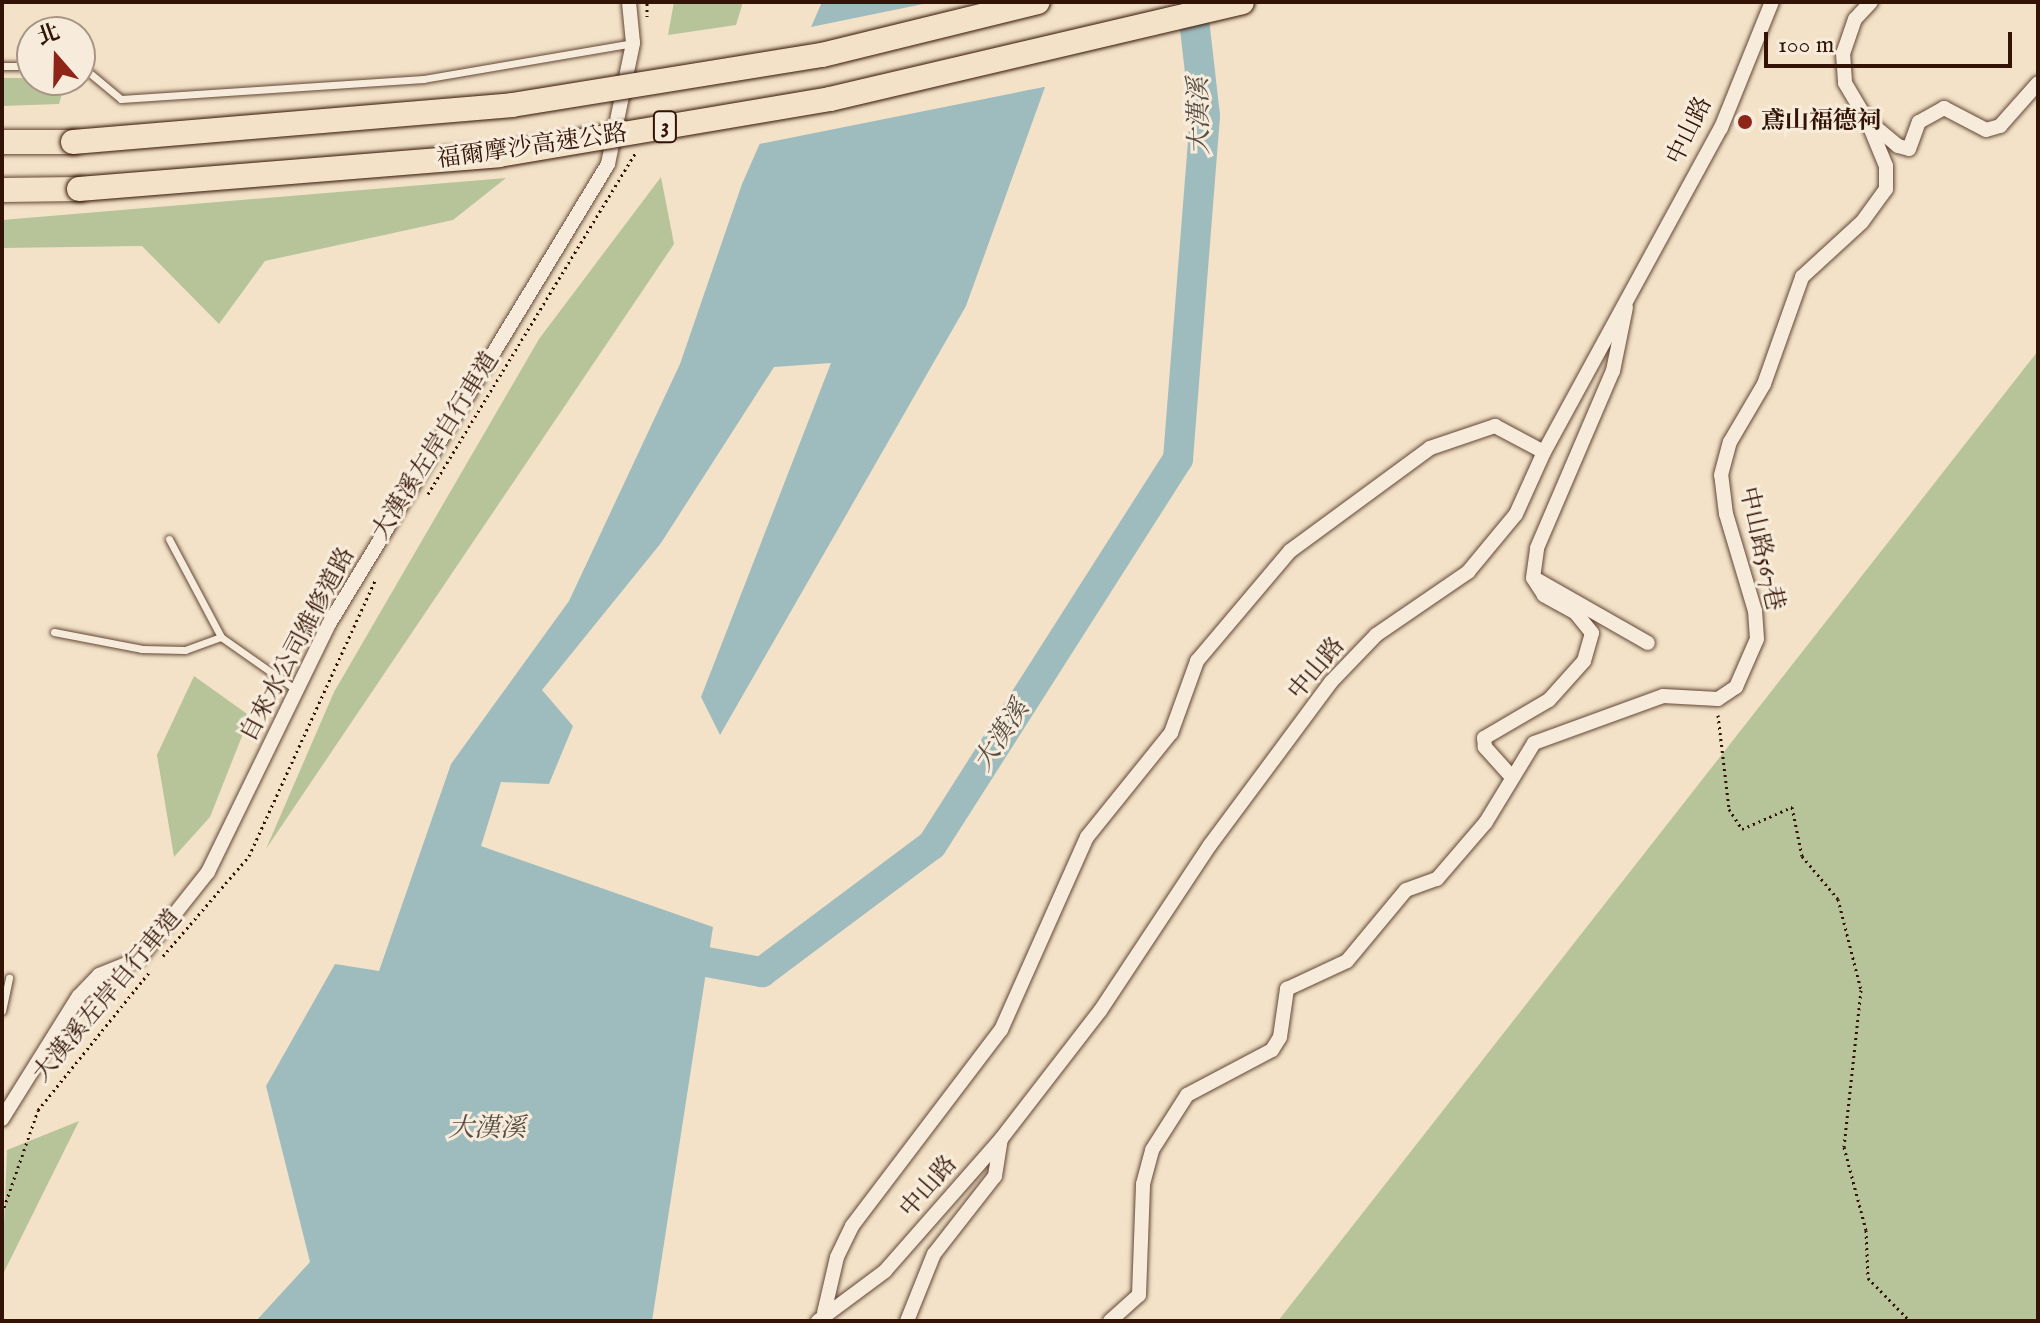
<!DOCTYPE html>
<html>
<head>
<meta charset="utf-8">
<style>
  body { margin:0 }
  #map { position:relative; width:2040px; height:1323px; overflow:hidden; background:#f3e2c8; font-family:"IM FELL English","Noto Serif TC",serif }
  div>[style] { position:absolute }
  .green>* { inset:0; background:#b7c499 }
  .water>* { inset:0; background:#9ebcbe }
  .pier>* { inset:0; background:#f3e2c8 }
  .river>* { height:30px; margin:-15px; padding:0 15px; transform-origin:15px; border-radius:15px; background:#9ebcbe }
  .path>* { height:3px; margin-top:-1.5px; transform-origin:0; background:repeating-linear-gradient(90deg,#331305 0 2px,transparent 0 6px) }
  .roads { filter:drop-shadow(0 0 2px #634736) drop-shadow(0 0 2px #634736) }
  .lane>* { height:7px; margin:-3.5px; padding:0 3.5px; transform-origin:3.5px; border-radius:3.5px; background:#f7ecdb }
  .street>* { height:14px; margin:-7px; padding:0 7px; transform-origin:7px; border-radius:7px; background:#f7ecdb }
  .highway>* { height:24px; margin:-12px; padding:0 12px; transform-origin:12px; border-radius:12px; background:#f3e2c8 }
  .bridges { filter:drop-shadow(0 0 2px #331305) drop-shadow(0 0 2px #331305) }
  .highway-bridge>* { height:24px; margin:-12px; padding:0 12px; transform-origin:12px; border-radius:12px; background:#f3e2c8 }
  .dots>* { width:22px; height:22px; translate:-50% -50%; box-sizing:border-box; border:4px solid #f7ecdb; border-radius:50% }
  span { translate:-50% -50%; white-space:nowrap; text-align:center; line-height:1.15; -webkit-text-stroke:6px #f7ecdb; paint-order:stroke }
  .shield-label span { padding:2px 6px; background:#f7ecdb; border:2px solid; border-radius:6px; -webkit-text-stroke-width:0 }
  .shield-label { font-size:22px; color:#331305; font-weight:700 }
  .poi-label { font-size:24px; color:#331305; font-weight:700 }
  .left { translate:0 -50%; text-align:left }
  .street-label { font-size:24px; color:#331305 }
  .water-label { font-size:26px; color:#584e46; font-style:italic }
  .frame { position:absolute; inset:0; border:4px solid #331305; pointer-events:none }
  .north { position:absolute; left:16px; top:16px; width:80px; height:80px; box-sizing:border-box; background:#f7ecdb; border:2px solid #a99585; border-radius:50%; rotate:340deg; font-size:22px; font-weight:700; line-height:32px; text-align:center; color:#331305 }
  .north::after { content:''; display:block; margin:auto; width:28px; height:36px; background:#8f2418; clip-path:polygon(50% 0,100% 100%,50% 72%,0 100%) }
  .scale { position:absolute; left:1764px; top:32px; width:248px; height:36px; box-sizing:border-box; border:4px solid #331305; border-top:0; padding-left:10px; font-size:24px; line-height:28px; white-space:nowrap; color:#331305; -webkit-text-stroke:6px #f7ecdb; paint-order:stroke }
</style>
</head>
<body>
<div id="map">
  <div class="green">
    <i style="clip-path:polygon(674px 2px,743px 2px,736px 25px,668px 35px)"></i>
    <i style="clip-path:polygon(2px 78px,32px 78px,66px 80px,59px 104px,2px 106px)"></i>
    <i style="clip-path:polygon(661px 177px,674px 244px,266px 849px,334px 692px,539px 339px)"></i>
    <i style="clip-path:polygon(506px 178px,453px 220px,265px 261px,219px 324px,142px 246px,2px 248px,2px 220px)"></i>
    <i style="clip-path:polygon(2038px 351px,2038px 1321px,1278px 1321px)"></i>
    <i style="clip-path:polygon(194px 676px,250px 716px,210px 817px,174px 857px,157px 755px)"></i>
    <i style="clip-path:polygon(79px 1121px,2px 1276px,7px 1150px)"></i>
  </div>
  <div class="water">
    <i style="clip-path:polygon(822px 2px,1011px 2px,1045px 87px,966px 306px,720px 735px,701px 697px,831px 363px,774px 367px,661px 543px,542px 690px,573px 726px,549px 784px,501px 782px,481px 846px,713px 927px,652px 1321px,256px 1321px,310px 1262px,266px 1086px,335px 964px,379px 971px,451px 764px,569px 601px,680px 364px,742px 184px)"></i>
  </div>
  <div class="pier">
    <i style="clip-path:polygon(933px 2px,1015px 2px,1049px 86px,754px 145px,806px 28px)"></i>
  </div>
  <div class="river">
    <i style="left:668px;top:955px;width:96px;rotate:10.3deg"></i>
    <i style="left:762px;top:972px;width:212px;rotate:-36.8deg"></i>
    <i style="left:932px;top:845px;width:458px;rotate:-57.5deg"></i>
    <i style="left:1178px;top:459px;width:344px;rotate:-85.5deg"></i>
    <i style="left:1205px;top:116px;width:115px;rotate:-96.5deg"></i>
  </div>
  <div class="path">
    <i style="left:647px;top:17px;width:15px;rotate:-90deg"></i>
    <i style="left:428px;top:494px;width:400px;rotate:-58.7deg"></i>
    <i style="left:1718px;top:715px;width:95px;rotate:83.3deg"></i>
    <i style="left:1729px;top:809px;width:24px;rotate:57deg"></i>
    <i style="left:1742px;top:829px;width:55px;rotate:-23.7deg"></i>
    <i style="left:1792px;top:807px;width:50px;rotate:78.5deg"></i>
    <i style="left:1802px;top:856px;width:56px;rotate:50.1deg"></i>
    <i style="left:1838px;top:899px;width:94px;rotate:75.8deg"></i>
    <i style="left:1861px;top:990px;width:158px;rotate:96.2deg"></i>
    <i style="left:1844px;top:1147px;width:86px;rotate:75.2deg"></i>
    <i style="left:1866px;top:1230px;width:48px;rotate:87.6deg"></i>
    <i style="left:1868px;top:1278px;width:60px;rotate:45.7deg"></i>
    <i style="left:163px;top:956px;width:132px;rotate:-49.3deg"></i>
    <i style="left:249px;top:856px;width:305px;rotate:-65.4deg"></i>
    <i style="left:2px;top:1213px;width:109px;rotate:-70.7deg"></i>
    <i style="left:38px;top:1110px;width:179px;rotate:-51.1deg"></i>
  </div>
  <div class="roads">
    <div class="lane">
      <i style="left:80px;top:65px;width:53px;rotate:39.7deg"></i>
      <i style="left:121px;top:99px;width:303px;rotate:-3.8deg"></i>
      <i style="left:423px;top:79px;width:213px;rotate:-9.7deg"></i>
      <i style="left:2px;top:66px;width:30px"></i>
      <i style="left:169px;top:539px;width:111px;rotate:62deg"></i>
      <i style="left:54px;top:632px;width:90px;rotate:10.9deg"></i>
      <i style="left:142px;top:649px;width:43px;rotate:1.3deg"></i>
      <i style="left:185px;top:650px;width:38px;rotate:-20deg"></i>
      <i style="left:221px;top:637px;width:90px;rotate:35.1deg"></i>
      <i style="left:2px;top:1011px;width:34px;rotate:-78deg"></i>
    </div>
    <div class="street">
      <i style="left:1871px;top:2px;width:23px;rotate:133deg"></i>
      <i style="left:1855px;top:19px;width:36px;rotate:109deg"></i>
      <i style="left:1843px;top:53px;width:30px;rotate:86deg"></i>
      <i style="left:1845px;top:83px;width:43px;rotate:59.3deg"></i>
      <i style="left:1867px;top:120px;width:40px;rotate:40deg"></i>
      <i style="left:1898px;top:146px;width:11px;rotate:15deg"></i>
      <i style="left:1909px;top:149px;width:29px;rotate:-70deg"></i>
      <i style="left:1919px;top:122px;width:29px;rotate:-29deg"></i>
      <i style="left:1944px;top:108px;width:47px;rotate:27.6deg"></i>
      <i style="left:1986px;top:130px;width:15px;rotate:-16deg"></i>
      <i style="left:2000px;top:126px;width:57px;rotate:-48.5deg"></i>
      <i style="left:1534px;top:578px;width:131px;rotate:29.7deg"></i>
      <i style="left:1510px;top:775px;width:38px;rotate:-132deg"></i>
      <i style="left:1485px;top:747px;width:9px;rotate:-96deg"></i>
      <i style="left:1484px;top:738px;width:75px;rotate:-30.3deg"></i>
      <i style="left:1549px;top:700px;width:52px;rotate:-48.1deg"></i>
      <i style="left:1584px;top:661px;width:29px;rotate:-74deg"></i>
      <i style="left:1592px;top:633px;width:26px;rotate:-129deg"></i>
      <i style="left:1576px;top:613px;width:37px;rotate:-151deg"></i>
      <i style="left:1544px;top:595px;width:20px;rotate:-123deg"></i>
      <i style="left:1533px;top:578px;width:30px;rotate:-82deg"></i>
      <i style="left:1537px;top:548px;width:193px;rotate:-66.8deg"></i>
      <i style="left:1613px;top:371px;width:65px;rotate:-78.5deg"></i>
      <i style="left:2px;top:1119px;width:145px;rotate:-58deg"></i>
      <i style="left:79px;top:996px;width:29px;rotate:-46deg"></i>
      <i style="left:99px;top:975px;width:43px;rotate:-21.8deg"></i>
      <i style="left:139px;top:959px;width:111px;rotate:-51.6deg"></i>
      <i style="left:208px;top:872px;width:276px;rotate:-64deg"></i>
      <i style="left:329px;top:624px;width:538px;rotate:-58.76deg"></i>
      <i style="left:608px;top:164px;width:124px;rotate:-78.3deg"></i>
      <i style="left:633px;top:43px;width:41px;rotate:-95.6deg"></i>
      <i style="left:824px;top:1313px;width:57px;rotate:-76.9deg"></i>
      <i style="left:837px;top:1257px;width:34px;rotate:-64deg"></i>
      <i style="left:852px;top:1226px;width:246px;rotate:-52.8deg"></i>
      <i style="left:1001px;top:1030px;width:211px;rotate:-66deg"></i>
      <i style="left:1087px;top:837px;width:134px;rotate:-51.1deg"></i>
      <i style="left:1171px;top:733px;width:77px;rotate:-70.1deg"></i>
      <i style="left:1197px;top:661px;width:144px;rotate:-49.8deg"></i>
      <i style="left:1290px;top:551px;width:174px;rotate:-36.3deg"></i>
      <i style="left:1430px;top:448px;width:69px;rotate:-18.7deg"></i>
      <i style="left:1495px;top:426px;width:55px;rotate:28deg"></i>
      <i style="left:818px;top:1321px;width:84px;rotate:-36.7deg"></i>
      <i style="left:885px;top:1271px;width:176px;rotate:-48.7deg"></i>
      <i style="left:1001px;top:1139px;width:162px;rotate:-52.3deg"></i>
      <i style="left:1100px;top:1011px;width:199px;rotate:-56.5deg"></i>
      <i style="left:1210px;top:845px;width:203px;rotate:-53.4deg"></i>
      <i style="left:1331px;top:682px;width:65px;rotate:-46.2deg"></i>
      <i style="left:1376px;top:635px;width:112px;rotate:-34.4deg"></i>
      <i style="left:1468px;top:572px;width:75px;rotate:-50.4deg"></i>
      <i style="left:1516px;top:514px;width:68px;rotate:-65.7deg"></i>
      <i style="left:1544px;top:452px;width:369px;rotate:-61.4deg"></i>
      <i style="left:1721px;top:128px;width:136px;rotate:-68deg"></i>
      <i style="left:907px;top:1321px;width:72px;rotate:-68.1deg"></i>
      <i style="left:934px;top:1254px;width:99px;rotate:-52deg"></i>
      <i style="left:995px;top:1176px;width:36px;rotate:-81deg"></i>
      <i style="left:1110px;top:1321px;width:39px;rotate:-42deg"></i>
      <i style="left:1139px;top:1295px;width:111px;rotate:-87.9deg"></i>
      <i style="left:1143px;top:1184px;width:35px;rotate:-75deg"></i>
      <i style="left:1152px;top:1150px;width:65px;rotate:-57.5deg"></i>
      <i style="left:1187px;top:1095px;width:96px;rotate:-27.9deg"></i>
      <i style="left:1272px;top:1050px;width:15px;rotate:-58deg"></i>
      <i style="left:1280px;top:1037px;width:49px;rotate:-81.7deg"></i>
      <i style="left:1287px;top:989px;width:66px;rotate:-25deg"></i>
      <i style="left:1347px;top:961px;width:92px;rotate:-50.3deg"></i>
      <i style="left:1406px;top:890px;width:33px;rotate:-20deg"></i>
      <i style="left:1437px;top:879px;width:75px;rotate:-49.3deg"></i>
      <i style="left:1486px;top:822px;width:92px;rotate:-58.7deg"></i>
      <i style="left:1534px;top:743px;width:137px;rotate:-20deg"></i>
      <i style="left:1663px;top:696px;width:55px;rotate:3.1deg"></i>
      <i style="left:1718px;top:699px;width:22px;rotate:-34deg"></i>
      <i style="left:1736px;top:687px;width:52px;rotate:-66.4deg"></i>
      <i style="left:1757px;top:639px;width:28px;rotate:-94deg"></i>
      <i style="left:1755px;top:611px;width:101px;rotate:-106.6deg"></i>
      <i style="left:1726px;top:514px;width:39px;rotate:-97deg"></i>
      <i style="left:1721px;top:475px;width:34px;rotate:-75deg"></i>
      <i style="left:1730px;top:442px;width:67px;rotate:-59.6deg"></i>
      <i style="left:1764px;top:384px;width:114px;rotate:-70.4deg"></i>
      <i style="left:1802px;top:277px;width:81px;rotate:-42.5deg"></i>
      <i style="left:1862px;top:222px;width:41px;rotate:-54deg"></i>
      <i style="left:1886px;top:189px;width:23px;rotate:-90deg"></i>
      <i style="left:1886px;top:166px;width:50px;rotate:-112.4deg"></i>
    </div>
    <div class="highway">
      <i style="left:2px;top:142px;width:71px"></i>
      <i style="left:2px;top:190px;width:77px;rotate:-0.7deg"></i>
    </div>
  </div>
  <div class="bridges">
    <div class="highway-bridge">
      <i style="left:73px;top:142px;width:441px;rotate:-4.8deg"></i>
      <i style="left:512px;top:105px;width:314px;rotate:-9.2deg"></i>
      <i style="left:822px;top:55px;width:222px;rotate:-13.8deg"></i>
      <i style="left:79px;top:189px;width:421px;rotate:-4.6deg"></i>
      <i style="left:499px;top:155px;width:336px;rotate:-9.6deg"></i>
      <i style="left:830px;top:99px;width:423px;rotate:-13.2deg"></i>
    </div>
  </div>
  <div class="dots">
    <i style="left:1745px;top:122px;background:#8f2418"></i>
  </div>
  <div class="shield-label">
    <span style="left:665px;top:127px">3</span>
  </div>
  <div class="poi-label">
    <span class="left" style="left:1761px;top:122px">鳶山福德祠</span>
  </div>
  <div class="street-label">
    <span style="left:1690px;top:131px;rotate:-64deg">中山路</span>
    <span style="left:532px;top:147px;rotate:-8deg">福爾摩沙高速公路</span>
    <span style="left:436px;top:446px;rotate:-58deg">大漢溪左岸自行車道</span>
    <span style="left:1761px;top:549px;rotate:77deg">中山路567巷</span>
    <span style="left:298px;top:645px;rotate:-62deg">自來水公司維修道路</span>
    <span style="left:1317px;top:669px;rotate:-50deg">中山路</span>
    <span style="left:108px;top:996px;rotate:-50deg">大漢溪左岸自行車道</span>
    <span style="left:929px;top:1187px;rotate:-49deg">中山路</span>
  </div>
  <div class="water-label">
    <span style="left:1200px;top:116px;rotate:-91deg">大漢溪</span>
    <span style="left:1002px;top:736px;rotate:-57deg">大漢溪</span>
    <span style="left:487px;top:1129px">大漢溪</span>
  </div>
  <div class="frame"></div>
  <div class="north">北</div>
  <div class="scale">100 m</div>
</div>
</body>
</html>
